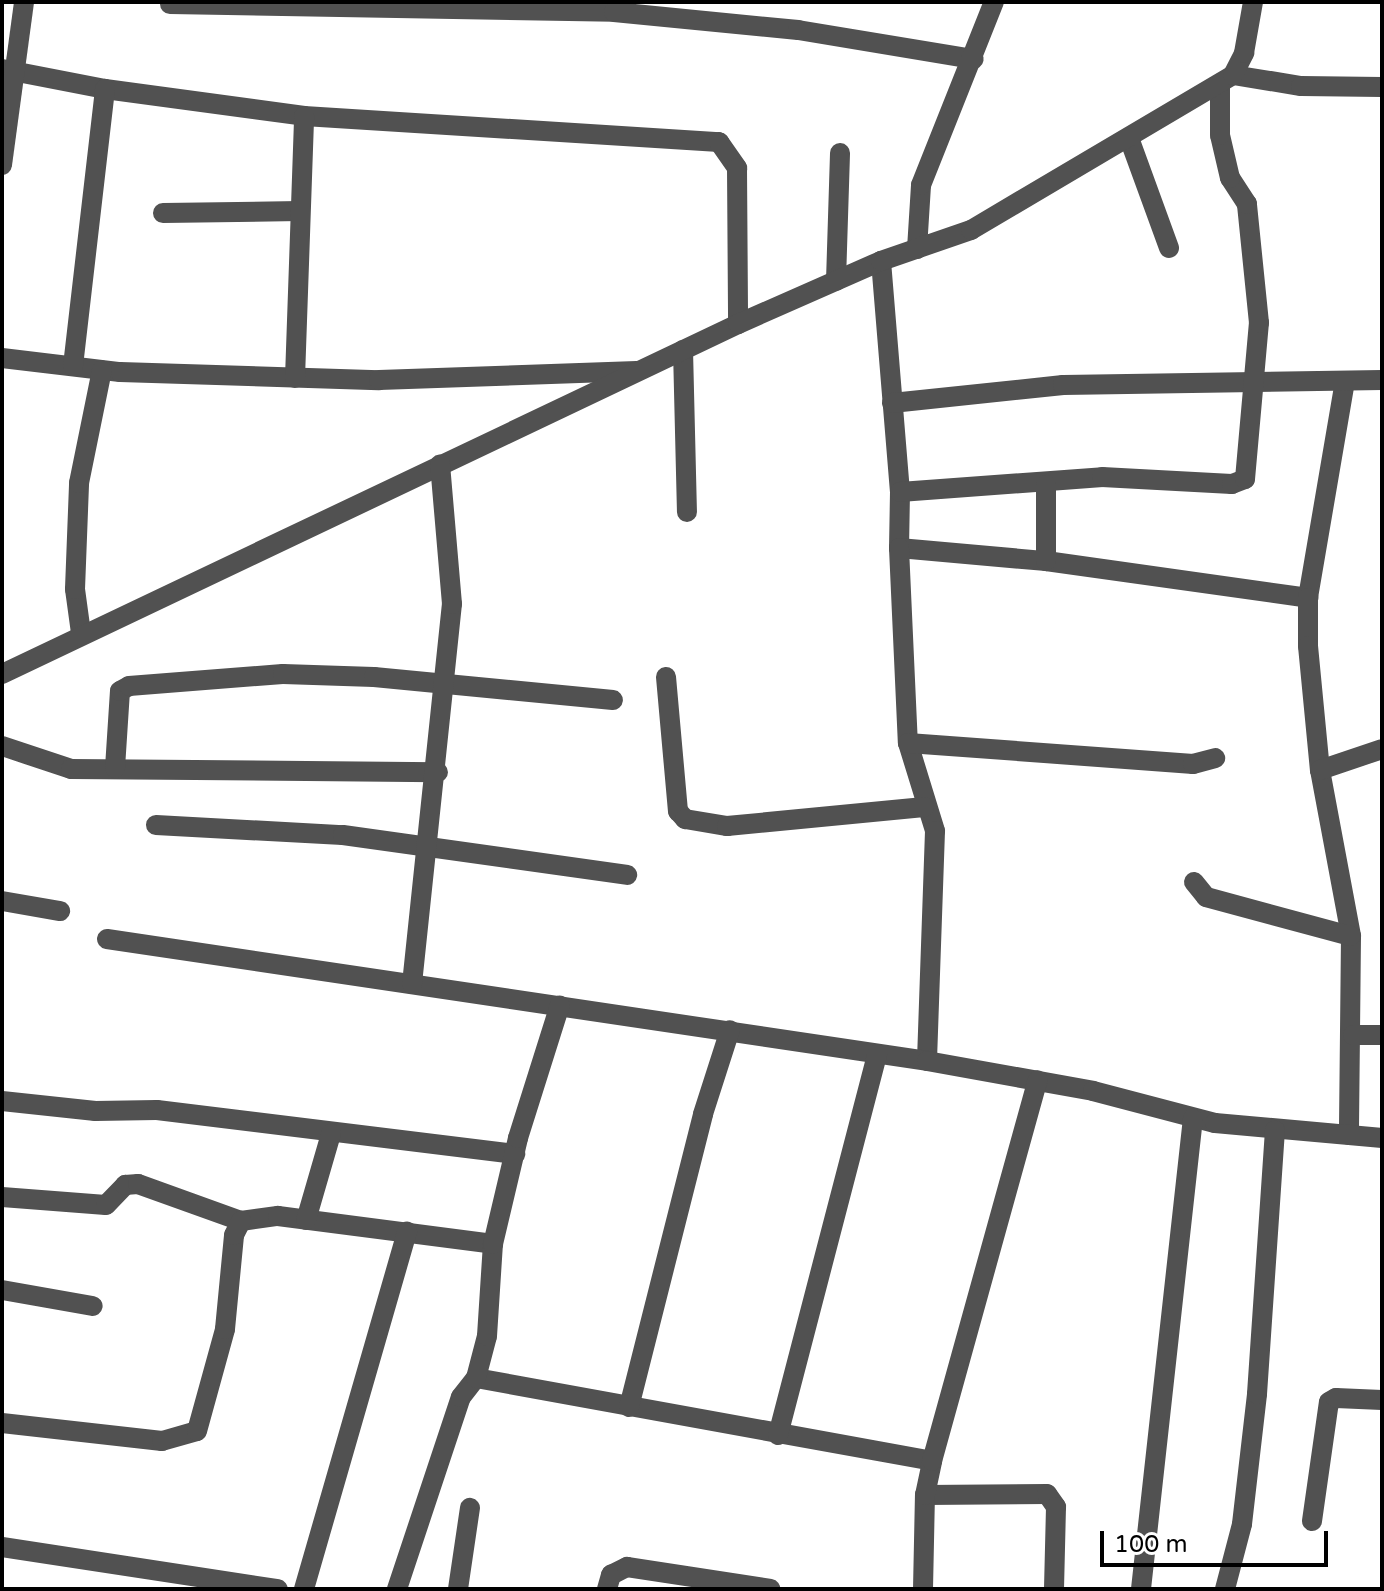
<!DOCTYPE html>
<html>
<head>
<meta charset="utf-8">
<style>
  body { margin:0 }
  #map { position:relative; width:1384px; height:1591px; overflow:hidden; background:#fff; font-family:"Varela Round",sans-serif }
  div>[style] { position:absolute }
  .minor>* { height:20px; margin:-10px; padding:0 10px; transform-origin:10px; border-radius:10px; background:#515151 }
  span { translate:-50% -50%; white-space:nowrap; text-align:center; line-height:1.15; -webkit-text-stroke:6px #fff; paint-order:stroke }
  .frame { position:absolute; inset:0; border:4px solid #000; pointer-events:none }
  .scale { position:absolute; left:1100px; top:1531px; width:228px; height:36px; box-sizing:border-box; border:4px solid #000; border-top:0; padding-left:10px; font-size:24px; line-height:28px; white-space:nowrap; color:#000; -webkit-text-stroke:6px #fff; paint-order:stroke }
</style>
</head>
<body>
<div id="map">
  <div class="minor">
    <i style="left:170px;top:4px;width:444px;rotate:1deg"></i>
    <i style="left:614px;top:12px;width:185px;rotate:5.6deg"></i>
    <i style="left:798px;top:30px;width:178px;rotate:9.4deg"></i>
    <i style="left:2px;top:69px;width:105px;rotate:11deg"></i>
    <i style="left:105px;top:89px;width:201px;rotate:7.7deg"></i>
    <i style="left:304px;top:116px;width:416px;rotate:3.6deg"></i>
    <i style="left:719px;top:142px;width:32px;rotate:55deg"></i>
    <i style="left:737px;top:168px;width:156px;rotate:89.6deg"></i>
    <i style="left:1233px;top:75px;width:69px;rotate:9.2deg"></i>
    <i style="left:1301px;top:86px;width:81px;rotate:0.7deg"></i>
    <i style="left:1129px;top:138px;width:117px;rotate:70deg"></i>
    <i style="left:2px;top:165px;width:164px;rotate:-82.3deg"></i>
    <i style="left:163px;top:213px;width:137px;rotate:-0.8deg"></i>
    <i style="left:917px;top:249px;width:64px;rotate:-86.4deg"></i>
    <i style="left:921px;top:185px;width:197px;rotate:-68.3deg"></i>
    <i style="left:881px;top:261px;width:232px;rotate:85.3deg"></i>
    <i style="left:900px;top:492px;width:56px;rotate:91deg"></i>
    <i style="left:899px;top:548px;width:148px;rotate:5.1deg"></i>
    <i style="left:1046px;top:561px;width:265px;rotate:8deg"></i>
    <i style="left:836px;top:281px;width:128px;rotate:-88.2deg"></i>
    <i style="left:683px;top:350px;width:162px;rotate:88.6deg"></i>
    <i style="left:2px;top:358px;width:119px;rotate:6.8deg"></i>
    <i style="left:120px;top:372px;width:259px;rotate:1.8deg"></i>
    <i style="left:379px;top:380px;width:258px;rotate:-2deg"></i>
    <i style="left:73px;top:366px;width:279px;rotate:-83.4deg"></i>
    <i style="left:295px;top:378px;width:262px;rotate:-88deg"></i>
    <i style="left:1345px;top:381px;width:220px;rotate:99.7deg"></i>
    <i style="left:1308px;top:598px;width:48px;rotate:90deg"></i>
    <i style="left:1308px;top:646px;width:125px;rotate:84.5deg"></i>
    <i style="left:1320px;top:770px;width:169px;rotate:79.4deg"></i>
    <i style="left:1351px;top:936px;width:199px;rotate:90.6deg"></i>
    <i style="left:892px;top:403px;width:172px;rotate:-6deg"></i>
    <i style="left:1063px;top:385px;width:319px;rotate:-0.9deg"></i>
    <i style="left:900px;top:492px;width:203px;rotate:-4.2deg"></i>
    <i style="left:1102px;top:477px;width:130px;rotate:3.1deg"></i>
    <i style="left:1232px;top:484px;width:14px;rotate:-21deg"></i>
    <i style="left:1245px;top:479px;width:157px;rotate:-84.9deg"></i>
    <i style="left:1259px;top:323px;width:120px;rotate:-95.8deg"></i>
    <i style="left:1247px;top:204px;width:31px;rotate:-123deg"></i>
    <i style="left:1230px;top:178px;width:44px;rotate:-103.1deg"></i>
    <i style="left:1220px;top:135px;width:50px;rotate:-90deg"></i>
    <i style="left:899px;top:548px;width:195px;rotate:87.4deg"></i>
    <i style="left:908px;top:743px;width:92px;rotate:72.9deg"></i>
    <i style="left:935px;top:831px;width:230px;rotate:92deg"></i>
    <i style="left:1046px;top:561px;width:76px;rotate:-90deg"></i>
    <i style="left:81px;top:633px;width:44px;rotate:-97.8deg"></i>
    <i style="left:75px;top:589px;width:106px;rotate:-87.8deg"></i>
    <i style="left:79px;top:483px;width:115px;rotate:-78.5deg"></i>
    <i style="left:2px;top:674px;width:815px;rotate:-25.43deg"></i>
    <i style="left:738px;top:324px;width:156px;rotate:-23.8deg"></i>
    <i style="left:881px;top:261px;width:95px;rotate:-19deg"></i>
    <i style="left:971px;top:230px;width:304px;rotate:-30.6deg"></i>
    <i style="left:1233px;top:75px;width:25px;rotate:-63deg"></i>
    <i style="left:1244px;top:53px;width:52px;rotate:-80deg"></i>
    <i style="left:666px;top:677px;width:135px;rotate:84.9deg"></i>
    <i style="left:678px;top:811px;width:11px;rotate:49deg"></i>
    <i style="left:685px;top:819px;width:43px;rotate:9.5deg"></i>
    <i style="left:727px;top:826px;width:198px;rotate:-5.5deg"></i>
    <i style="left:908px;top:743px;width:286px;rotate:4.2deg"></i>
    <i style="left:1193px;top:764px;width:23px;rotate:-15deg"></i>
    <i style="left:2px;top:746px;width:73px;rotate:18.4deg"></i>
    <i style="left:71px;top:769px;width:367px;rotate:0.5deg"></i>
    <i style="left:115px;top:768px;width:77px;rotate:-86.3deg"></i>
    <i style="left:120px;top:691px;width:10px;rotate:-29deg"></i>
    <i style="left:129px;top:686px;width:154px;rotate:-4.5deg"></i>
    <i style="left:283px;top:674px;width:91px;rotate:1.9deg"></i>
    <i style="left:374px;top:677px;width:240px;rotate:5.5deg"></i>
    <i style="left:1320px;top:770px;width:65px;rotate:-18.7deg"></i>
    <i style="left:156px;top:825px;width:187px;rotate:3.1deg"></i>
    <i style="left:343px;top:835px;width:287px;rotate:8deg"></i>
    <i style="left:1194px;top:882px;width:19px;rotate:51deg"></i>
    <i style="left:1206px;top:897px;width:150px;rotate:15.1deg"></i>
    <i style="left:2px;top:901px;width:59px;rotate:9.8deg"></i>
    <i style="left:107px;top:939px;width:829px;rotate:8.46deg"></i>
    <i style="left:927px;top:1061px;width:169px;rotate:10.2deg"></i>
    <i style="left:1093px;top:1091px;width:126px;rotate:14.7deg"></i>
    <i style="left:1215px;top:1123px;width:168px;rotate:5.1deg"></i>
    <i style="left:412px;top:984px;width:382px;rotate:-84deg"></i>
    <i style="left:452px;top:604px;width:140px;rotate:-94.9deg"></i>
    <i style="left:1353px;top:1035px;width:29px"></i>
    <i style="left:2px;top:1101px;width:94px;rotate:6.1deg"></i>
    <i style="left:95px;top:1111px;width:62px;rotate:-0.9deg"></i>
    <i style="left:157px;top:1110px;width:361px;rotate:7deg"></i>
    <i style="left:2px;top:1197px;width:104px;rotate:4.4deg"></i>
    <i style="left:106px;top:1205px;width:28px;rotate:-46deg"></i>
    <i style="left:125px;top:1185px;width:13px;rotate:-4deg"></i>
    <i style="left:138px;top:1184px;width:109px;rotate:19.8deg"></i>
    <i style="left:241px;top:1221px;width:37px;rotate:-8deg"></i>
    <i style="left:278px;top:1216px;width:217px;rotate:7.4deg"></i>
    <i style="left:306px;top:1220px;width:90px;rotate:-73.8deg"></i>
    <i style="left:2px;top:1290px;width:92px;rotate:10deg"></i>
    <i style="left:476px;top:1378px;width:463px;rotate:10.3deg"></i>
    <i style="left:629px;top:1407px;width:302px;rotate:-75.8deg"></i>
    <i style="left:703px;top:1114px;width:88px;rotate:-72.2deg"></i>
    <i style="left:2px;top:1423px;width:161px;rotate:6.4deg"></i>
    <i style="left:162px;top:1441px;width:36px;rotate:-16deg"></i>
    <i style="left:197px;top:1431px;width:106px;rotate:-74.6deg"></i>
    <i style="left:225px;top:1329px;width:94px;rotate:-84.5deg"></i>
    <i style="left:234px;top:1235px;width:16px;rotate:-63deg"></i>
    <i style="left:778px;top:1435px;width:393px;rotate:-75.4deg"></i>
    <i style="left:925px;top:1495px;width:122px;rotate:-0.5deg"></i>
    <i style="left:1047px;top:1494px;width:16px;rotate:55deg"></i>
    <i style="left:1056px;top:1507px;width:82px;rotate:91.4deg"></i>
    <i style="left:1312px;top:1521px;width:120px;rotate:-81.9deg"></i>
    <i style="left:1329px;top:1402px;width:8px;rotate:-30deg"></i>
    <i style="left:1336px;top:1398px;width:46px;rotate:2.5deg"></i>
    <i style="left:2px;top:1547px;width:279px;rotate:8.7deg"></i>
    <i style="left:304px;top:1589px;width:372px;rotate:-73.9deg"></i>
    <i style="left:397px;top:1589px;width:202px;rotate:-71.6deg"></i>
    <i style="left:461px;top:1397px;width:24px;rotate:-52deg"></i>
    <i style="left:476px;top:1378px;width:43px;rotate:-75.3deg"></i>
    <i style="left:487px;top:1336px;width:92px;rotate:-86.3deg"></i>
    <i style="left:493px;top:1244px;width:109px;rotate:-76.7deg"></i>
    <i style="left:518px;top:1138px;width:139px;rotate:-72.5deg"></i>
    <i style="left:458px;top:1589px;width:82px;rotate:-81.6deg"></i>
    <i style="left:607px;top:1589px;width:15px;rotate:-74deg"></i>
    <i style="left:611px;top:1575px;width:18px;rotate:-27deg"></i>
    <i style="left:627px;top:1567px;width:145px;rotate:8.7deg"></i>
    <i style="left:923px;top:1589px;width:94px;rotate:-88.8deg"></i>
    <i style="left:925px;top:1495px;width:35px;rotate:-78deg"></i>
    <i style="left:932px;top:1461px;width:395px;rotate:-74.5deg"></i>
    <i style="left:1141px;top:1589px;width:473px;rotate:-83.7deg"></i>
    <i style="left:1225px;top:1589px;width:67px;rotate:-75.3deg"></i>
    <i style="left:1242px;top:1524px;width:131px;rotate:-83.4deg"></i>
    <i style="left:1257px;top:1394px;width:264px;rotate:-86.1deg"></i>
  </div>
  <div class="frame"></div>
  <div class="scale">100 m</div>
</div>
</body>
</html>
